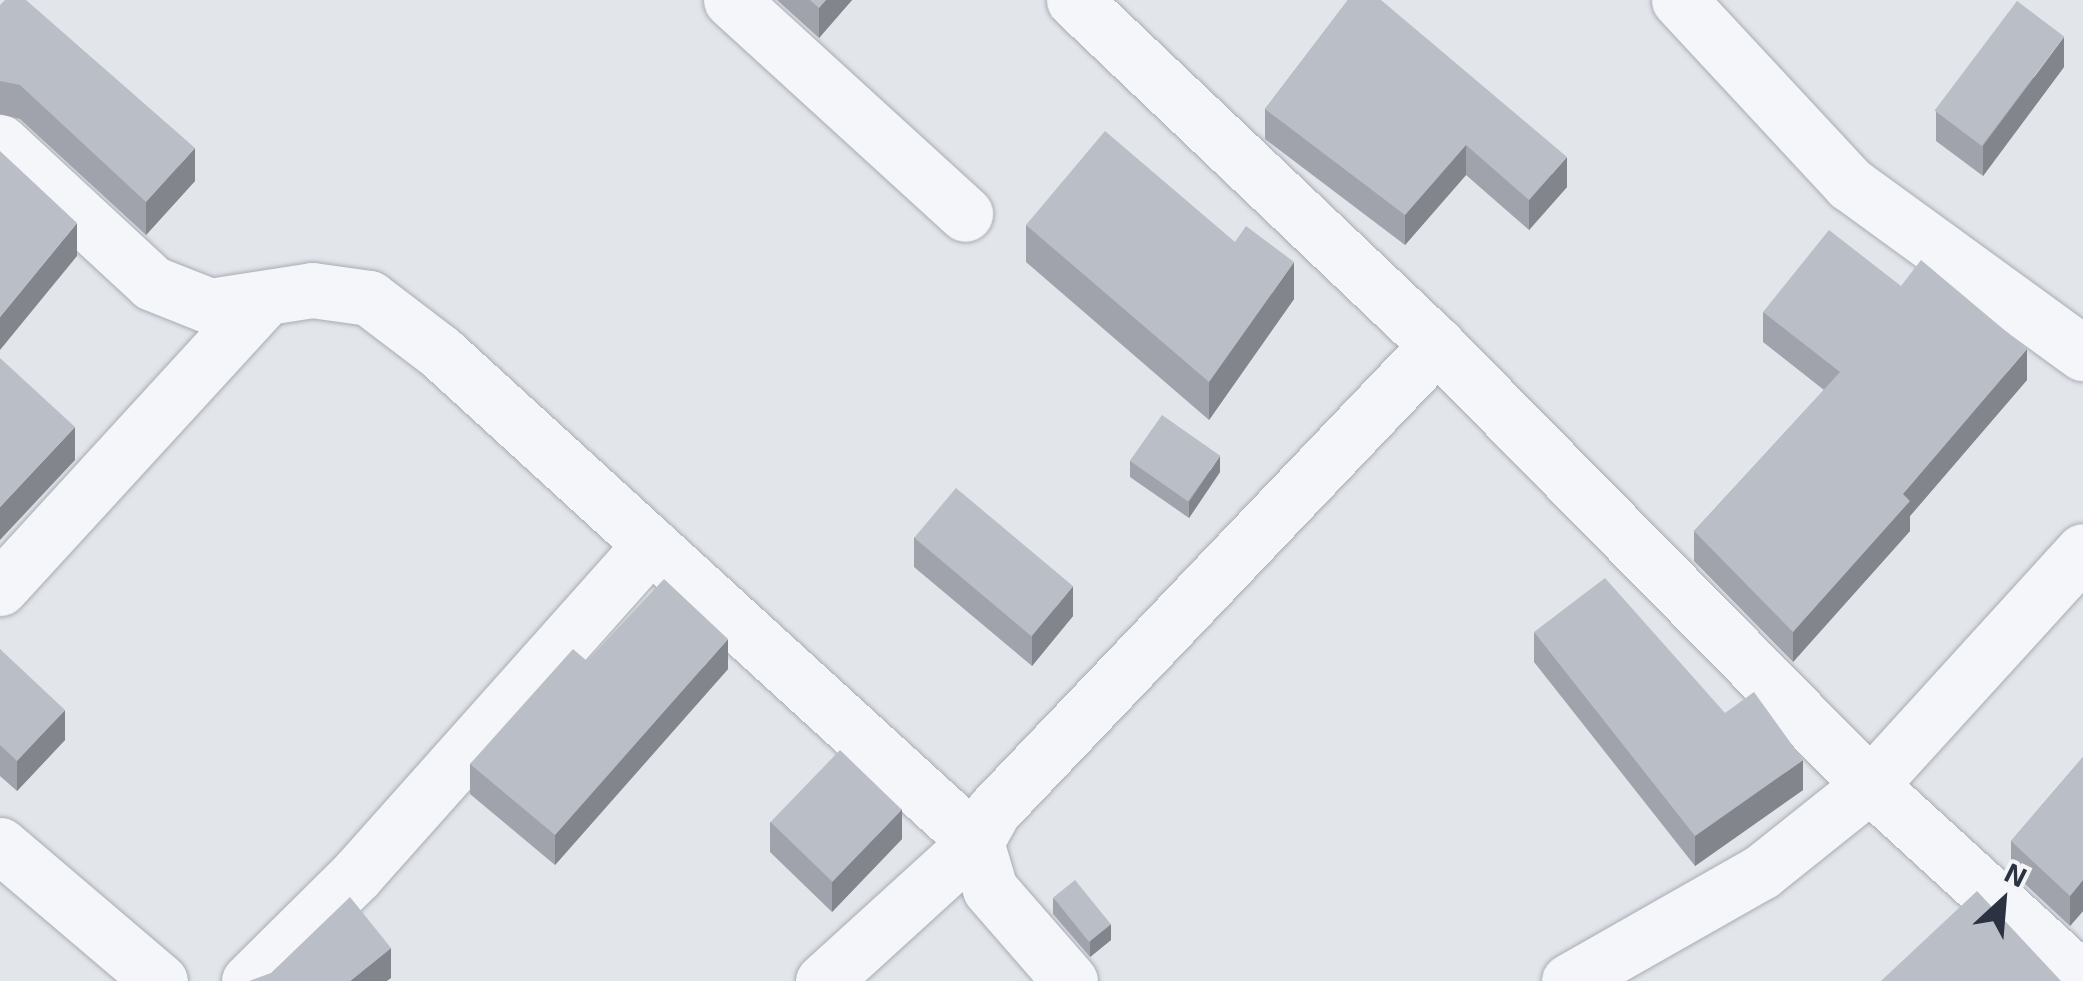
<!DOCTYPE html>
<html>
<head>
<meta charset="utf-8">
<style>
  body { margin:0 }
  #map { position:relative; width:2083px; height:981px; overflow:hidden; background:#e2e5ea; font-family:"Exo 2",sans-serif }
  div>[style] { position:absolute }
  .roads { filter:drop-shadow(0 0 2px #a7acb4) drop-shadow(0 0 2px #a7acb4) }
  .minor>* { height:55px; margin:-27.5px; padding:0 27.5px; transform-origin:27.5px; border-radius:27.5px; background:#f5f6f9 }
  .wall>* { inset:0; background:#a0a3ab }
  .shaded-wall>* { inset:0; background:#82858b }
  .building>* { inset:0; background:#babec7; transform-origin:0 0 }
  span { translate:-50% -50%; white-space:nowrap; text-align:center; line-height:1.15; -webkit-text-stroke:10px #f2f4f8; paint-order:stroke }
  .north { position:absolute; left:1953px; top:851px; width:100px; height:100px; -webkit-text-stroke:8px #f2f4f8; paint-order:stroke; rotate:26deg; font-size:28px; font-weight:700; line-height:40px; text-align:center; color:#2b3342 }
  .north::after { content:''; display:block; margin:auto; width:35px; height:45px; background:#2b3342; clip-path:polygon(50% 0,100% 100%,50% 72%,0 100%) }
</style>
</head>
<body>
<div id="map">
  <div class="roads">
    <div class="minor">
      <i style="left:731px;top:0;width:317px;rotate:42.4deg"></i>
      <i style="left:1074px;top:0;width:501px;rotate:43.54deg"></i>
      <i style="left:1437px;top:345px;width:617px;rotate:45.46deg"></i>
      <i style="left:1870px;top:785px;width:289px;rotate:42.5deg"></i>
      <i style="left:1679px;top:0;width:251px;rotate:47.1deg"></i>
      <i style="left:1850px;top:184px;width:288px;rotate:36deg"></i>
      <i style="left:0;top:142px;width:207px;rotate:42.8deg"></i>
      <i style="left:152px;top:283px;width:62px;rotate:21.6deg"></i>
      <i style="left:210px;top:306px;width:103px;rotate:-8.9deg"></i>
      <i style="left:312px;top:290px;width:58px;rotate:8deg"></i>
      <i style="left:369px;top:298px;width:89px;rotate:37.3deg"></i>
      <i style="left:440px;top:352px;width:726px;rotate:42.43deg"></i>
      <i style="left:976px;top:842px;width:207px;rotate:137.7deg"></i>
      <i style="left:0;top:588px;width:384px;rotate:-47.5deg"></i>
      <i style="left:0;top:845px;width:210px;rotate:40.4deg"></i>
      <i style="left:249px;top:981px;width:152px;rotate:-44.7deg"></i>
      <i style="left:357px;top:874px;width:441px;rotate:-48.3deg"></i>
      <i style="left:1070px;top:981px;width:122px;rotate:-131deg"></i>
      <i style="left:990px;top:889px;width:49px;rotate:-106.6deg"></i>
      <i style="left:976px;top:842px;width:35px;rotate:-61deg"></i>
      <i style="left:993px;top:811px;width:644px;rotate:-46.38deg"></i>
      <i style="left:1569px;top:981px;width:221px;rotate:-29.6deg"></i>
      <i style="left:1761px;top:872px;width:139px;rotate:-38.6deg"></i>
      <i style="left:1870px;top:785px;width:316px;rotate:-47.7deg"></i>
    </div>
  </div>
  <div class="wall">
    <i style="clip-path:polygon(777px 0,852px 0,819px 38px)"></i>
    <i style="clip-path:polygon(1348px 0,1567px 187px,1529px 230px,1466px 175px,1405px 245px,1265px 139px,1265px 109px)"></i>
    <i style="clip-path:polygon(0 5px,195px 181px,146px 235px,20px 119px,0 114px)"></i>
    <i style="clip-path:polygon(2064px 67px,1983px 176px,1936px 141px,1936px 111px)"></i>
    <i style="clip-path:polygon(1026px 225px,1294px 299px,1209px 420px,1026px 262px)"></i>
    <i style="clip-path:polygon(1763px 312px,2027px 380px,1910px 516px,1910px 531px,1793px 662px,1694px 561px,1694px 531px,1824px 390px,1763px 342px)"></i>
    <i style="clip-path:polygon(1130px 461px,1220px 472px,1189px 518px,1130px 477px)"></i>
    <i style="clip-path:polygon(914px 537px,1073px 616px,1032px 666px,914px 567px)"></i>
    <i style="clip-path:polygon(1534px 632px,1725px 713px,1803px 790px,1695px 866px,1534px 662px)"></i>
    <i style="clip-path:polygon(0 649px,65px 740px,17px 791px,0 776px)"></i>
    <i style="clip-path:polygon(587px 661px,728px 669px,555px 865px,470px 794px,470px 764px)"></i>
    <i style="clip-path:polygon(2083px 757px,2083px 911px,2070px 926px,2011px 871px,2011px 841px)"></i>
    <i style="clip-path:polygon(770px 822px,902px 839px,832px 912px,770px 852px)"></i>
    <i style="clip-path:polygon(1053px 898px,1111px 940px,1090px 957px,1053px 914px)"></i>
  </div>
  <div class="shaded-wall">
    <i style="clip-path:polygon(826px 0,852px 0,819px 38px,819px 8px)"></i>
    <i style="clip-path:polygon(2064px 37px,2064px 67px,1983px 176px,1983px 146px)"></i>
    <i style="clip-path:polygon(1466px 145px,1466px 175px,1405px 245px,1405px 215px)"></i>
    <i style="clip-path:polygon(195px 148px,195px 181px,146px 235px,146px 202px)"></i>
    <i style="clip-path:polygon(1567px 157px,1567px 187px,1529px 230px,1529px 200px)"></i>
    <i style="clip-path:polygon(77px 223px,77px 256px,0 350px,0 317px)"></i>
    <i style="clip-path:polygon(1294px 262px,1294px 299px,1209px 420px,1209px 382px)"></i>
    <i style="clip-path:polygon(2027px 349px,2027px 380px,1910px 516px,1910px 531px,1793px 662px,1793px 632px,1903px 494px)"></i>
    <i style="clip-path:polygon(75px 427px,75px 460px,0 540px,0 507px)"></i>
    <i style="clip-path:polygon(1220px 456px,1220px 472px,1189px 518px,1189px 502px)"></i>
    <i style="clip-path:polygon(1073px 586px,1073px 616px,1032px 666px,1032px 636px)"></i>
    <i style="clip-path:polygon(728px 639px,728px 669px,555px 865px,555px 835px)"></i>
    <i style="clip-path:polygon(65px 710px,65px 740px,17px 791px,17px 761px)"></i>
    <i style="clip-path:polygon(1803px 760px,1803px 790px,1695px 866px,1695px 836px)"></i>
    <i style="clip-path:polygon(902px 809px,902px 839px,832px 912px,832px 882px)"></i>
    <i style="clip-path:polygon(2083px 880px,2083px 911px,2070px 926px,2070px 896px)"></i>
    <i style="clip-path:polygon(1111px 924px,1111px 940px,1090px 957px,1090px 940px)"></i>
    <i style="clip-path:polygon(391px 948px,391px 978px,387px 981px,350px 981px)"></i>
  </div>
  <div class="building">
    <i style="clip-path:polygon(5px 0,26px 0,195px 148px,146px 202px,20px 85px,0 81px,0 5px)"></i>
    <i style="clip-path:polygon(810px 0,826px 0,819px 8px)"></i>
    <i style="clip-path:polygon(1348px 0,1381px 0,1567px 157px,1529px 200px,1466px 145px,1405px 215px,1265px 109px)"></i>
    <i style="left:2017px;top:1px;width:59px;height:137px;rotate:37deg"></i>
    <i style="clip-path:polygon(1105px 131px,1235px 242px,1246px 226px,1294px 262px,1209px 382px,1026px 225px)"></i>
    <i style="clip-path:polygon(0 151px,77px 223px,0 317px)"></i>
    <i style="clip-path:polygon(1829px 230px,1901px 286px,1921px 260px,2027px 349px,1903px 494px,1910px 501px,1793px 632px,1694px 531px,1840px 372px,1763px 312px)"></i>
    <i style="clip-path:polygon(0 358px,75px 427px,0 507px)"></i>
    <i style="left:1162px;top:415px;width:71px;height:56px;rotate:35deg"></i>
    <i style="left:956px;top:488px;width:153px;height:65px;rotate:40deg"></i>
    <i style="clip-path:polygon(1605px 578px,1725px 713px,1754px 692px,1803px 760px,1695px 836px,1534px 632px)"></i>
    <i style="clip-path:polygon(664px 579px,728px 639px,555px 835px,470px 764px,573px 649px,587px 661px)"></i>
    <i style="clip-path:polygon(0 649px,65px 710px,17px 761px,0 745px)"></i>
    <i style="left:840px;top:750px;width:86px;height:100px;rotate:44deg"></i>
    <i style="clip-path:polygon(2083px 757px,2083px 880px,2070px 896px,2011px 841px)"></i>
    <i style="left:1075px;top:880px;width:57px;height:28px;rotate:51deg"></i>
    <i style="clip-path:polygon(1977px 891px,2061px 981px,1881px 981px)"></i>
    <i style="clip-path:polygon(350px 897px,391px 948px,350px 981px,249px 981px,271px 973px)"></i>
  </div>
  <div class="north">N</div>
</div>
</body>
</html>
